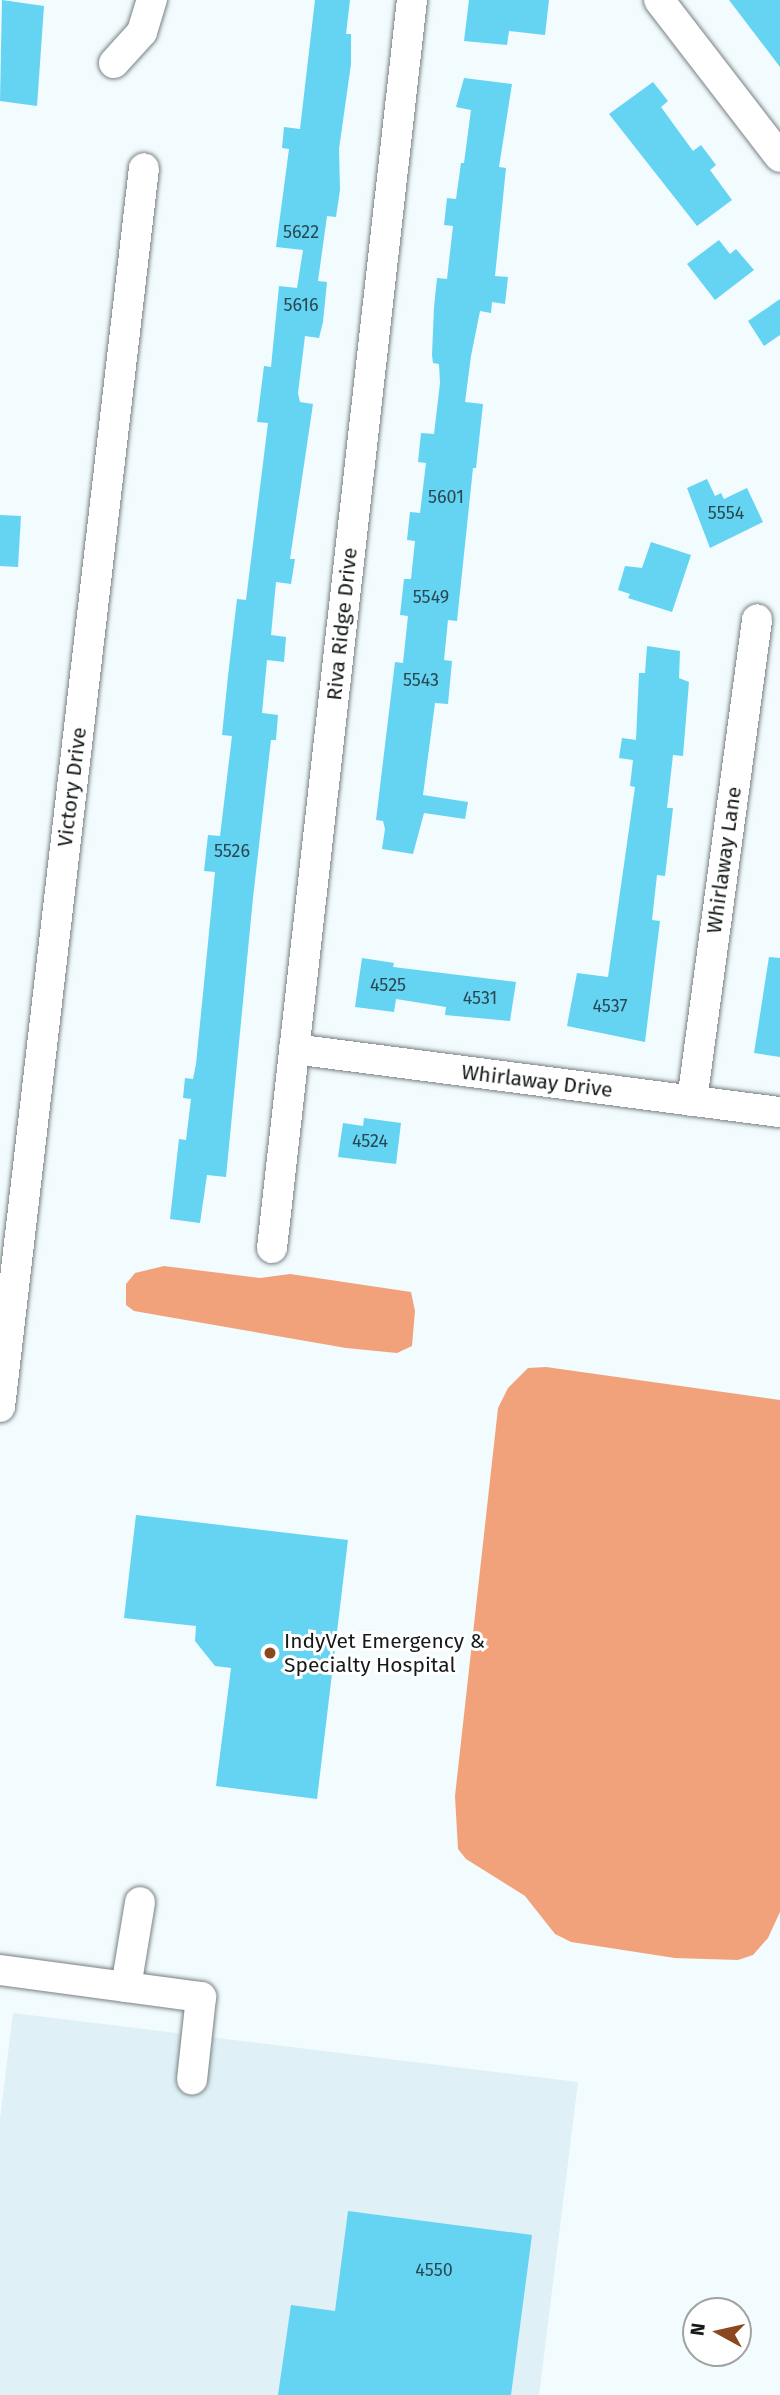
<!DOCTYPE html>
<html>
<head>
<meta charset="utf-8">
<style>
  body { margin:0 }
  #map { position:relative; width:780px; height:2395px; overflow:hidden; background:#f2fbfe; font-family:"Fira Sans",sans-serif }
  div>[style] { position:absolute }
  .built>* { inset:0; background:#dff1f6 }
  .water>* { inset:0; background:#f2a27b }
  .building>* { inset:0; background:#65d3f2 }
  .roads { filter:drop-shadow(0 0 2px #788082) drop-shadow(0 0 2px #788082) }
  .minor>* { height:30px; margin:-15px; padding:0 15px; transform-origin:15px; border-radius:15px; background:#fff }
  .dots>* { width:19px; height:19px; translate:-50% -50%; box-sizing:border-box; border:4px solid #fff; border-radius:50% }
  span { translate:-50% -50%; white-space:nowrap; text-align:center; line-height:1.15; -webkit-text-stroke:6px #fff; paint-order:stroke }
  .number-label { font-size:18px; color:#2a4850 }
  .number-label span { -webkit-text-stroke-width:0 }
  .street-label { font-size:21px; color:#161a1a }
  .poi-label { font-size:21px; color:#161a1a }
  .left { translate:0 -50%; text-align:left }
  .north { position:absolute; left:682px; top:2297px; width:70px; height:70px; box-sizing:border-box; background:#fff; border:2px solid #a2a3a3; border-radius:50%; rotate:278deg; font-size:19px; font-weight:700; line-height:28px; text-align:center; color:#161a1a }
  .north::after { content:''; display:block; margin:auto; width:24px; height:32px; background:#8c4620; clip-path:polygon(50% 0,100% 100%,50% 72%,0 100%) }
</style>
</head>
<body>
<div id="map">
  <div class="built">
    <i style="clip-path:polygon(13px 2013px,578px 2082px,539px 2395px,0 2395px,0 2119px)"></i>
  </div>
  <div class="water">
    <i style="clip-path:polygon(164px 1266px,260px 1278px,290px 1274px,411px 1292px,415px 1311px,412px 1346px,397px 1353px,346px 1348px,134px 1311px,126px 1305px,126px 1284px,135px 1273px)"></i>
    <i style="clip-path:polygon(546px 1367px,780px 1400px,780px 1912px,768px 1938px,753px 1955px,738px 1960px,675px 1958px,571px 1942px,555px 1934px,525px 1896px,466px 1859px,458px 1849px,455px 1796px,498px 1408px,508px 1388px,528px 1368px)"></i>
  </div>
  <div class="building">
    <i style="clip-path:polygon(2px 0,44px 6px,37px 106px,0 101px)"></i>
    <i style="clip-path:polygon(315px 0,350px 0,346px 34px,351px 34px,351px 64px,339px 149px,340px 190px,336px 217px,327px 216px,318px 281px,327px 282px,323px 322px,319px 338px,305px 336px,298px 393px,300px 402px,313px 404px,290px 559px,295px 559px,291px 584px,276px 582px,271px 635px,286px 637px,284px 662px,267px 660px,262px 713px,278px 715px,276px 740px,271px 740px,253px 898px,226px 1177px,207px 1175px,200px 1223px,170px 1219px,179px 1139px,186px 1140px,191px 1099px,183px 1098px,185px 1078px,193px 1079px,196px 1064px,215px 872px,204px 871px,208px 835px,220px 836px,232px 736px,222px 735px,228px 676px,237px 599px,246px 600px,268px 423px,257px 422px,264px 366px,271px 367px,279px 286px,297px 288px,303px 250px,276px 247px,289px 149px,282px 148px,284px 127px,300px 129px)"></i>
    <i style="clip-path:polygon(469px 0,549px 0,545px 35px,509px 31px,507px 45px,464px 41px)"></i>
    <i style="clip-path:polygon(729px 0,780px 0,780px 67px)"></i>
    <i style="clip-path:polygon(464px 78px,512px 84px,499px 167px,506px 168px,495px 276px,508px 277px,505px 304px,492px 302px,491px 313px,480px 311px,471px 356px,465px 402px,483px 404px,476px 468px,473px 468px,457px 621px,448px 620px,444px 660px,452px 661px,448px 704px,435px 703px,423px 795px,468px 802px,465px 819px,424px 813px,413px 854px,382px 849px,385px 829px,383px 821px,376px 820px,395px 662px,403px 663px,408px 616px,400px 615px,404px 579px,411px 579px,415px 541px,407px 540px,410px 512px,420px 513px,426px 463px,418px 462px,421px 433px,434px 434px,440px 383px,439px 364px,433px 363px,432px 355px,434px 307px,437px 278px,447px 279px,453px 226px,444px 225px,447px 198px,456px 199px,461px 163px,464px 163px,471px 110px,456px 107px)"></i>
    <i style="clip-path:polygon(653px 82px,668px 101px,661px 107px,693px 151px,701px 145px,716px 165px,710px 170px,732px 200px,697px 226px,609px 114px)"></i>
    <i style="clip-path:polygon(719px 240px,730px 254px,736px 249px,754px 270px,715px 300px,687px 264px)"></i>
    <i style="clip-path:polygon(780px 299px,780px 335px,764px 346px,748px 321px)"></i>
    <i style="clip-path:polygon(707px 479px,715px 496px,721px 493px,724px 499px,747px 488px,763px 522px,710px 548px,687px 488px)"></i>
    <i style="clip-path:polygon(0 515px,21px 516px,18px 567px,0 566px)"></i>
    <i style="clip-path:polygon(651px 542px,691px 555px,672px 612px,628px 598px,630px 594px,618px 590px,625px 566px,642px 568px)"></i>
    <i style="clip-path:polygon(647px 646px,680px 651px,679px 678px,689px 682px,683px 756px,673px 755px,667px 808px,673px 808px,665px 876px,657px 875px,652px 920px,660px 921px,645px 1042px,567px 1026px,577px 973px,608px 977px,635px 787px,630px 786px,633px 760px,619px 758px,622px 738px,636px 740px,639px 673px,645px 673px)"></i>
    <i style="clip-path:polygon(769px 957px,780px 958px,780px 1057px,754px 1053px)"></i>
    <i style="clip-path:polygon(362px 958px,394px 963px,393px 967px,516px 982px,510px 1021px,445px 1015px,446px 1007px,396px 999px,394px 1012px,355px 1007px)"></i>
    <i style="clip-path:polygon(364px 1118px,401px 1123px,396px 1164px,338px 1157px,343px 1123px,363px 1126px)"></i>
    <i style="clip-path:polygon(136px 1515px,348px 1540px,317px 1799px,216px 1786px,231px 1668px,215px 1666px,195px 1641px,196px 1626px,124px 1618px)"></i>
    <i style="clip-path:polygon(348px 2211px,532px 2235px,511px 2395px,278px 2395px,291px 2305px,335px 2311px)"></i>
  </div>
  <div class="roads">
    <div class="minor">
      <i style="left:659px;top:0;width:198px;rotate:52.4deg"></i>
      <i style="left:114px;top:63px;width:42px;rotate:-47.9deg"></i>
      <i style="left:142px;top:32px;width:34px;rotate:-73deg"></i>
      <i style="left:294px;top:1049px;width:490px;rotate:7.4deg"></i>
      <i style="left:692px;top:1101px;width:486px;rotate:-82.3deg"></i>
      <i style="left:272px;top:1248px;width:1256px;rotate:-83.6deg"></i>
      <i style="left:0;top:1407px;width:1247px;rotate:-83.37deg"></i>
      <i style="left:0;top:1970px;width:203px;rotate:7.7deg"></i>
      <i style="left:201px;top:1997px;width:83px;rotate:96.2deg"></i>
      <i style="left:126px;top:1987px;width:86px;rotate:-80.6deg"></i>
    </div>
  </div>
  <div class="dots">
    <i style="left:270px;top:1653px;background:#8c4620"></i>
  </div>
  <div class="number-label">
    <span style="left:301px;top:232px">5622</span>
    <span style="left:301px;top:305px">5616</span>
    <span style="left:446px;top:497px">5601</span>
    <span style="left:726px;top:513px">5554</span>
    <span style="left:431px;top:597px">5549</span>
    <span style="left:421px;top:680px">5543</span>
    <span style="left:232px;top:851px">5526</span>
    <span style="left:388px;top:985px">4525</span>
    <span style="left:480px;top:998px">4531</span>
    <span style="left:610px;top:1006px">4537</span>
    <span style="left:370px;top:1141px">4524</span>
    <span style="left:434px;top:2270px">4550</span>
  </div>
  <div class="street-label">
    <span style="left:342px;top:624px;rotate:-84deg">Riva Ridge Drive</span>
    <span style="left:72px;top:787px;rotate:-83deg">Victory Drive</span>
    <span style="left:724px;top:860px;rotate:-82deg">Whirlaway Lane</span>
    <span style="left:537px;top:1081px;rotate:7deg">Whirlaway Drive</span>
  </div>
  <div class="poi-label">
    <span class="left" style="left:284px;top:1653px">IndyVet Emergency &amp;<br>Specialty Hospital</span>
  </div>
  <div class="north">N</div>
</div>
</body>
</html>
